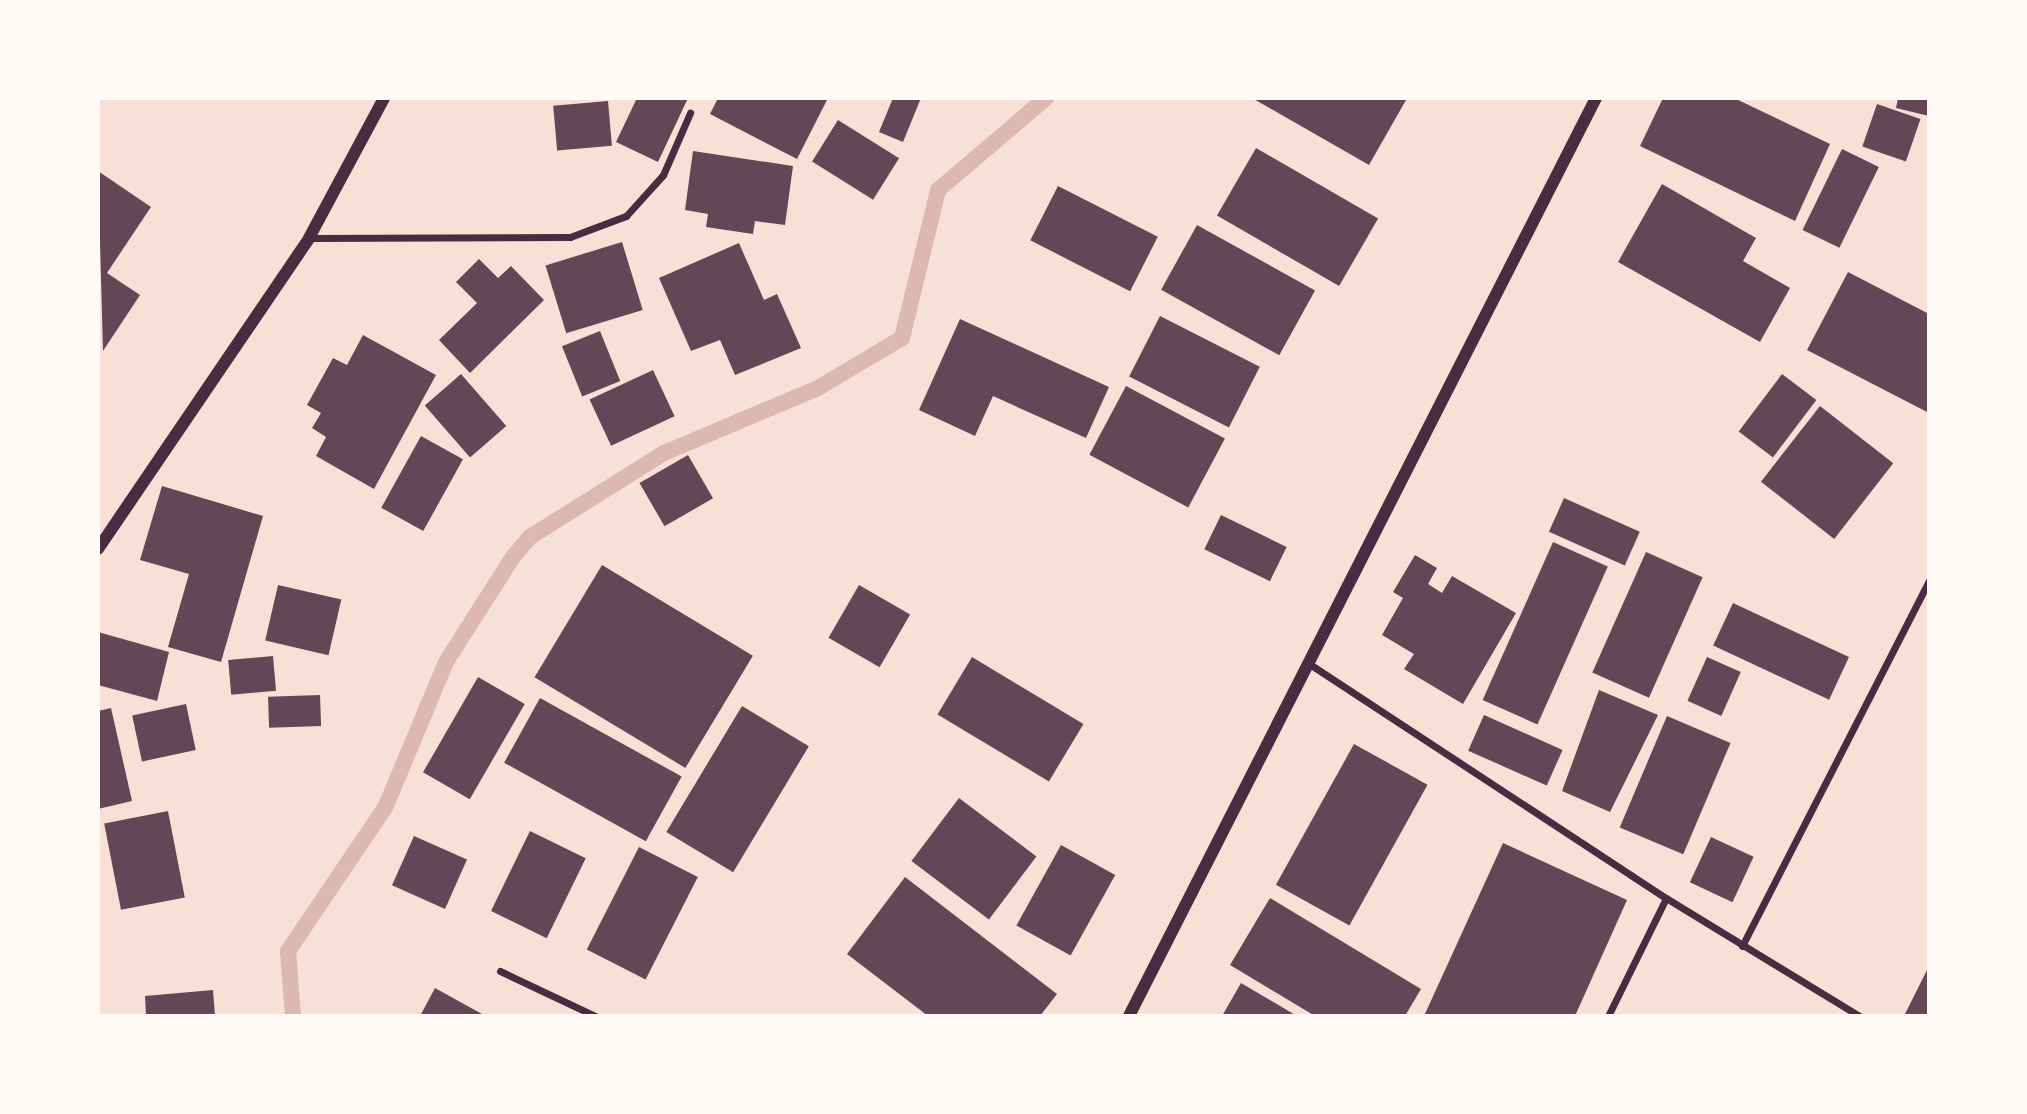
<!DOCTYPE html>
<html>
<head>
<meta charset="utf-8">
<style>
  body { margin:0 }
  #map { position:relative; width:2027px; height:1114px; overflow:hidden; background:#f7e1d7; font-family:Inter,sans-serif }
  div>[style] { position:absolute }
  .stream>* { height:16px; margin:-8px; padding:0 8px; transform-origin:8px; border-radius:8px; background:#dcb8b0 }
  .building>* { inset:0; background:#644757; transform-origin:0 0 }
  .minor>* { height:7px; margin:-3.5px; padding:0 3.5px; transform-origin:3.5px; border-radius:3.5px; background:#4a2c40 }
  .tertiary>* { height:12px; margin:-6px; padding:0 6px; transform-origin:6px; border-radius:6px; background:#4a2c40 }
  span { translate:-50% -50%; white-space:nowrap; text-align:center; line-height:1.15; -webkit-text-stroke:6px #fffaf5; paint-order:stroke }
  .frame { position:absolute; inset:0; border:100px solid #fffaf5; pointer-events:none }
</style>
</head>
<body>
<div id="map">
  <div class="stream">
    <i style="left:293px;top:1016px;width:65px;rotate:-94.4deg"></i>
    <i style="left:288px;top:951px;width:173px;rotate:-55.9deg"></i>
    <i style="left:385px;top:808px;width:158px;rotate:-67.3deg"></i>
    <i style="left:446px;top:662px;width:125px;rotate:-57.5deg"></i>
    <i style="left:513px;top:557px;width:26px;rotate:-50deg"></i>
    <i style="left:530px;top:537px;width:158px;rotate:-32.1deg"></i>
    <i style="left:664px;top:453px;width:167px;rotate:-22.9deg"></i>
    <i style="left:818px;top:388px;width:98px;rotate:-30.8deg"></i>
    <i style="left:902px;top:338px;width:152px;rotate:-76.3deg"></i>
    <i style="left:938px;top:190px;width:142px;rotate:-40.4deg"></i>
  </div>
  <div class="building">
    <i style="clip-path:polygon(637px 98px,688px 98px,658px 162px,616px 142px)"></i>
    <i style="clip-path:polygon(718px 98px,828px 98px,797px 159px,710px 114px)"></i>
    <i style="clip-path:polygon(893px 98px,921px 98px,903px 142px,879px 132px)"></i>
    <i style="clip-path:polygon(1252px 98px,1403px 98px,1406px 100px,1369px 165px)"></i>
    <i style="clip-path:polygon(1663px 98px,1734px 98px,1830px 144px,1795px 221px,1640px 146px)"></i>
    <i style="clip-path:polygon(1898px 98px,1929px 98px,1929px 116px,1896px 108px)"></i>
    <i style="left:608px;top:101px;width:45px;height:55px;rotate:85deg"></i>
    <i style="left:1877px;top:104px;width:46px;height:45px;rotate:19deg"></i>
    <i style="left:838px;top:120px;width:72px;height:49px;rotate:32deg"></i>
    <i style="left:1256px;top:148px;width:141px;height:78px;rotate:30deg"></i>
    <i style="left:1842px;top:149px;width:41px;height:90px;rotate:26deg"></i>
    <i style="clip-path:polygon(693px 151px,793px 166px,785px 225px,755px 221px,753px 234px,706px 227px,708px 214px,685px 210px)"></i>
    <i style="clip-path:polygon(98px 171px,151px 207px,107px 273px,140px 295px,103px 351px)"></i>
    <i style="clip-path:polygon(1662px 184px,1756px 238px,1743px 261px,1790px 288px,1760px 342px,1618px 262px)"></i>
    <i style="left:1058px;top:186px;width:112px;height:61px;rotate:27deg"></i>
    <i style="left:1197px;top:225px;width:135px;height:74px;rotate:29deg"></i>
    <i style="left:622px;top:242px;width:71px;height:80px;rotate:73deg"></i>
    <i style="clip-path:polygon(739px 243px,764px 300px,777px 294px,801px 348px,735px 375px,720px 340px,691px 351px,659px 278px)"></i>
    <i style="clip-path:polygon(479px 259px,498px 278px,511px 266px,544px 300px,470px 373px,439px 340px,477px 303px,456px 282px)"></i>
    <i style="clip-path:polygon(1848px 272px,1929px 314px,1929px 413px,1807px 350px)"></i>
    <i style="left:1160px;top:316px;width:112px;height:68px;rotate:27deg"></i>
    <i style="clip-path:polygon(960px 319px,1109px 387px,1086px 438px,993px 396px,975px 436px,919px 410px)"></i>
    <i style="left:600px;top:331px;width:54px;height:41px;rotate:68deg"></i>
    <i style="clip-path:polygon(363px 335px,436px 375px,374px 489px,316px 456px,326px 437px,312px 428px,321px 413px,307px 405px,333px 358px,347px 365px)"></i>
    <i style="left:653px;top:370px;width:51px;height:70px;rotate:65deg"></i>
    <i style="left:461px;top:374px;width:69px;height:48px;rotate:49deg"></i>
    <i style="left:1782px;top:374px;width:43px;height:72px;rotate:37deg"></i>
    <i style="left:1126px;top:386px;width:112px;height:78px;rotate:28deg"></i>
    <i style="left:1820px;top:406px;width:93px;height:96px;rotate:38deg"></i>
    <i style="left:421px;top:436px;width:48px;height:82px;rotate:29deg"></i>
    <i style="left:688px;top:455px;width:50px;height:56px;rotate:60deg"></i>
    <i style="clip-path:polygon(162px 486px,263px 516px,221px 662px,168px 647px,189px 574px,140px 560px)"></i>
    <i style="left:1564px;top:498px;width:83px;height:37px;rotate:24deg"></i>
    <i style="left:1221px;top:515px;width:73px;height:38px;rotate:26deg"></i>
    <i style="left:1553px;top:542px;width:60px;height:173px;rotate:24deg"></i>
    <i style="left:1646px;top:552px;width:62px;height:132px;rotate:24deg"></i>
    <i style="clip-path:polygon(1415px 555px,1437px 568px,1428px 584px,1442px 593px,1452px 576px,1516px 613px,1463px 704px,1404px 669px,1414px 654px,1382px 635px,1403px 598px,1393px 592px)"></i>
    <i style="left:602px;top:565px;width:176px;height:131px;rotate:31deg"></i>
    <i style="left:278px;top:585px;width:65px;height:57px;rotate:13deg"></i>
    <i style="left:859px;top:585px;width:59px;height:61px;rotate:30deg"></i>
    <i style="left:1733px;top:603px;width:128px;height:47px;rotate:25deg"></i>
    <i style="clip-path:polygon(98px 632px,169px 652px,157px 701px,98px 685px)"></i>
    <i style="left:273px;top:656px;width:35px;height:45px;rotate:85deg"></i>
    <i style="left:972px;top:657px;width:130px;height:67px;rotate:31deg"></i>
    <i style="left:1707px;top:657px;width:37px;height:48px;rotate:24deg"></i>
    <i style="left:478px;top:677px;width:54px;height:110px;rotate:30deg"></i>
    <i style="clip-path:polygon(1599px 690px,1658px 715px,1610px 812px,1562px 791px)"></i>
    <i style="left:320px;top:695px;width:31px;height:52px;rotate:88deg"></i>
    <i style="left:540px;top:698px;width:162px;height:74px;rotate:29deg"></i>
    <i style="left:186px;top:704px;width:47px;height:55px;rotate:78deg"></i>
    <i style="left:742px;top:706px;width:78px;height:147px;rotate:31deg"></i>
    <i style="clip-path:polygon(111px 708px,132px 801px,98px 809px,98px 711px)"></i>
    <i style="left:1484px;top:715px;width:86px;height:39px;rotate:24deg"></i>
    <i style="left:1667px;top:716px;width:69px;height:121px;rotate:23deg"></i>
    <i style="left:1354px;top:744px;width:84px;height:161px;rotate:29deg"></i>
    <i style="left:959px;top:798px;width:97px;height:79px;rotate:37deg"></i>
    <i style="left:168px;top:811px;width:88px;height:65px;rotate:79deg"></i>
    <i style="left:530px;top:831px;width:62px;height:89px;rotate:26deg"></i>
    <i style="left:414px;top:836px;width:58px;height:54px;rotate:24deg"></i>
    <i style="left:1711px;top:837px;width:47px;height:50px;rotate:25deg"></i>
    <i style="clip-path:polygon(1503px 843px,1627px 900px,1575px 1016px,1424px 1016px)"></i>
    <i style="left:1061px;top:845px;width:62px;height:92px;rotate:29deg"></i>
    <i style="left:639px;top:847px;width:66px;height:115px;rotate:27deg"></i>
    <i style="clip-path:polygon(905px 877px,1057px 994px,1040px 1016px,928px 1016px,847px 954px)"></i>
    <i style="clip-path:polygon(1270px 898px,1421px 989px,1405px 1016px,1315px 1016px,1230px 965px)"></i>
    <i style="clip-path:polygon(1929px 966px,1929px 1016px,1904px 1016px)"></i>
    <i style="clip-path:polygon(1241px 983px,1297px 1016px,1222px 1016px)"></i>
    <i style="clip-path:polygon(435px 988px,482px 1014px,481px 1016px,420px 1016px)"></i>
    <i style="clip-path:polygon(213px 990px,215px 1016px,146px 1016px,145px 996px)"></i>
  </div>
  <div class="minor">
    <i style="left:309px;top:238px;width:261px;rotate:-0.2deg"></i>
    <i style="left:570px;top:237px;width:60px;rotate:-20.6deg"></i>
    <i style="left:626px;top:216px;width:55px;rotate:-47.9deg"></i>
    <i style="left:663px;top:175px;width:68px;rotate:-66.5deg"></i>
    <i style="left:1308px;top:663px;width:428px;rotate:33.3deg"></i>
    <i style="left:1666px;top:898px;width:226px;rotate:31.4deg"></i>
    <i style="left:1742px;top:946px;width:411px;rotate:-62.9deg"></i>
    <i style="left:500px;top:971px;width:105px;rotate:25.3deg"></i>
    <i style="left:1608px;top:1016px;width:131px;rotate:-63.8deg"></i>
  </div>
  <div class="tertiary">
    <i style="left:98px;top:549px;width:376px;rotate:-55.8deg"></i>
    <i style="left:309px;top:238px;width:159px;rotate:-61.8deg"></i>
    <i style="left:1129px;top:1016px;width:1030px;rotate:-63.04deg"></i>
  </div>
  <div class="frame"></div>
</div>
</body>
</html>
